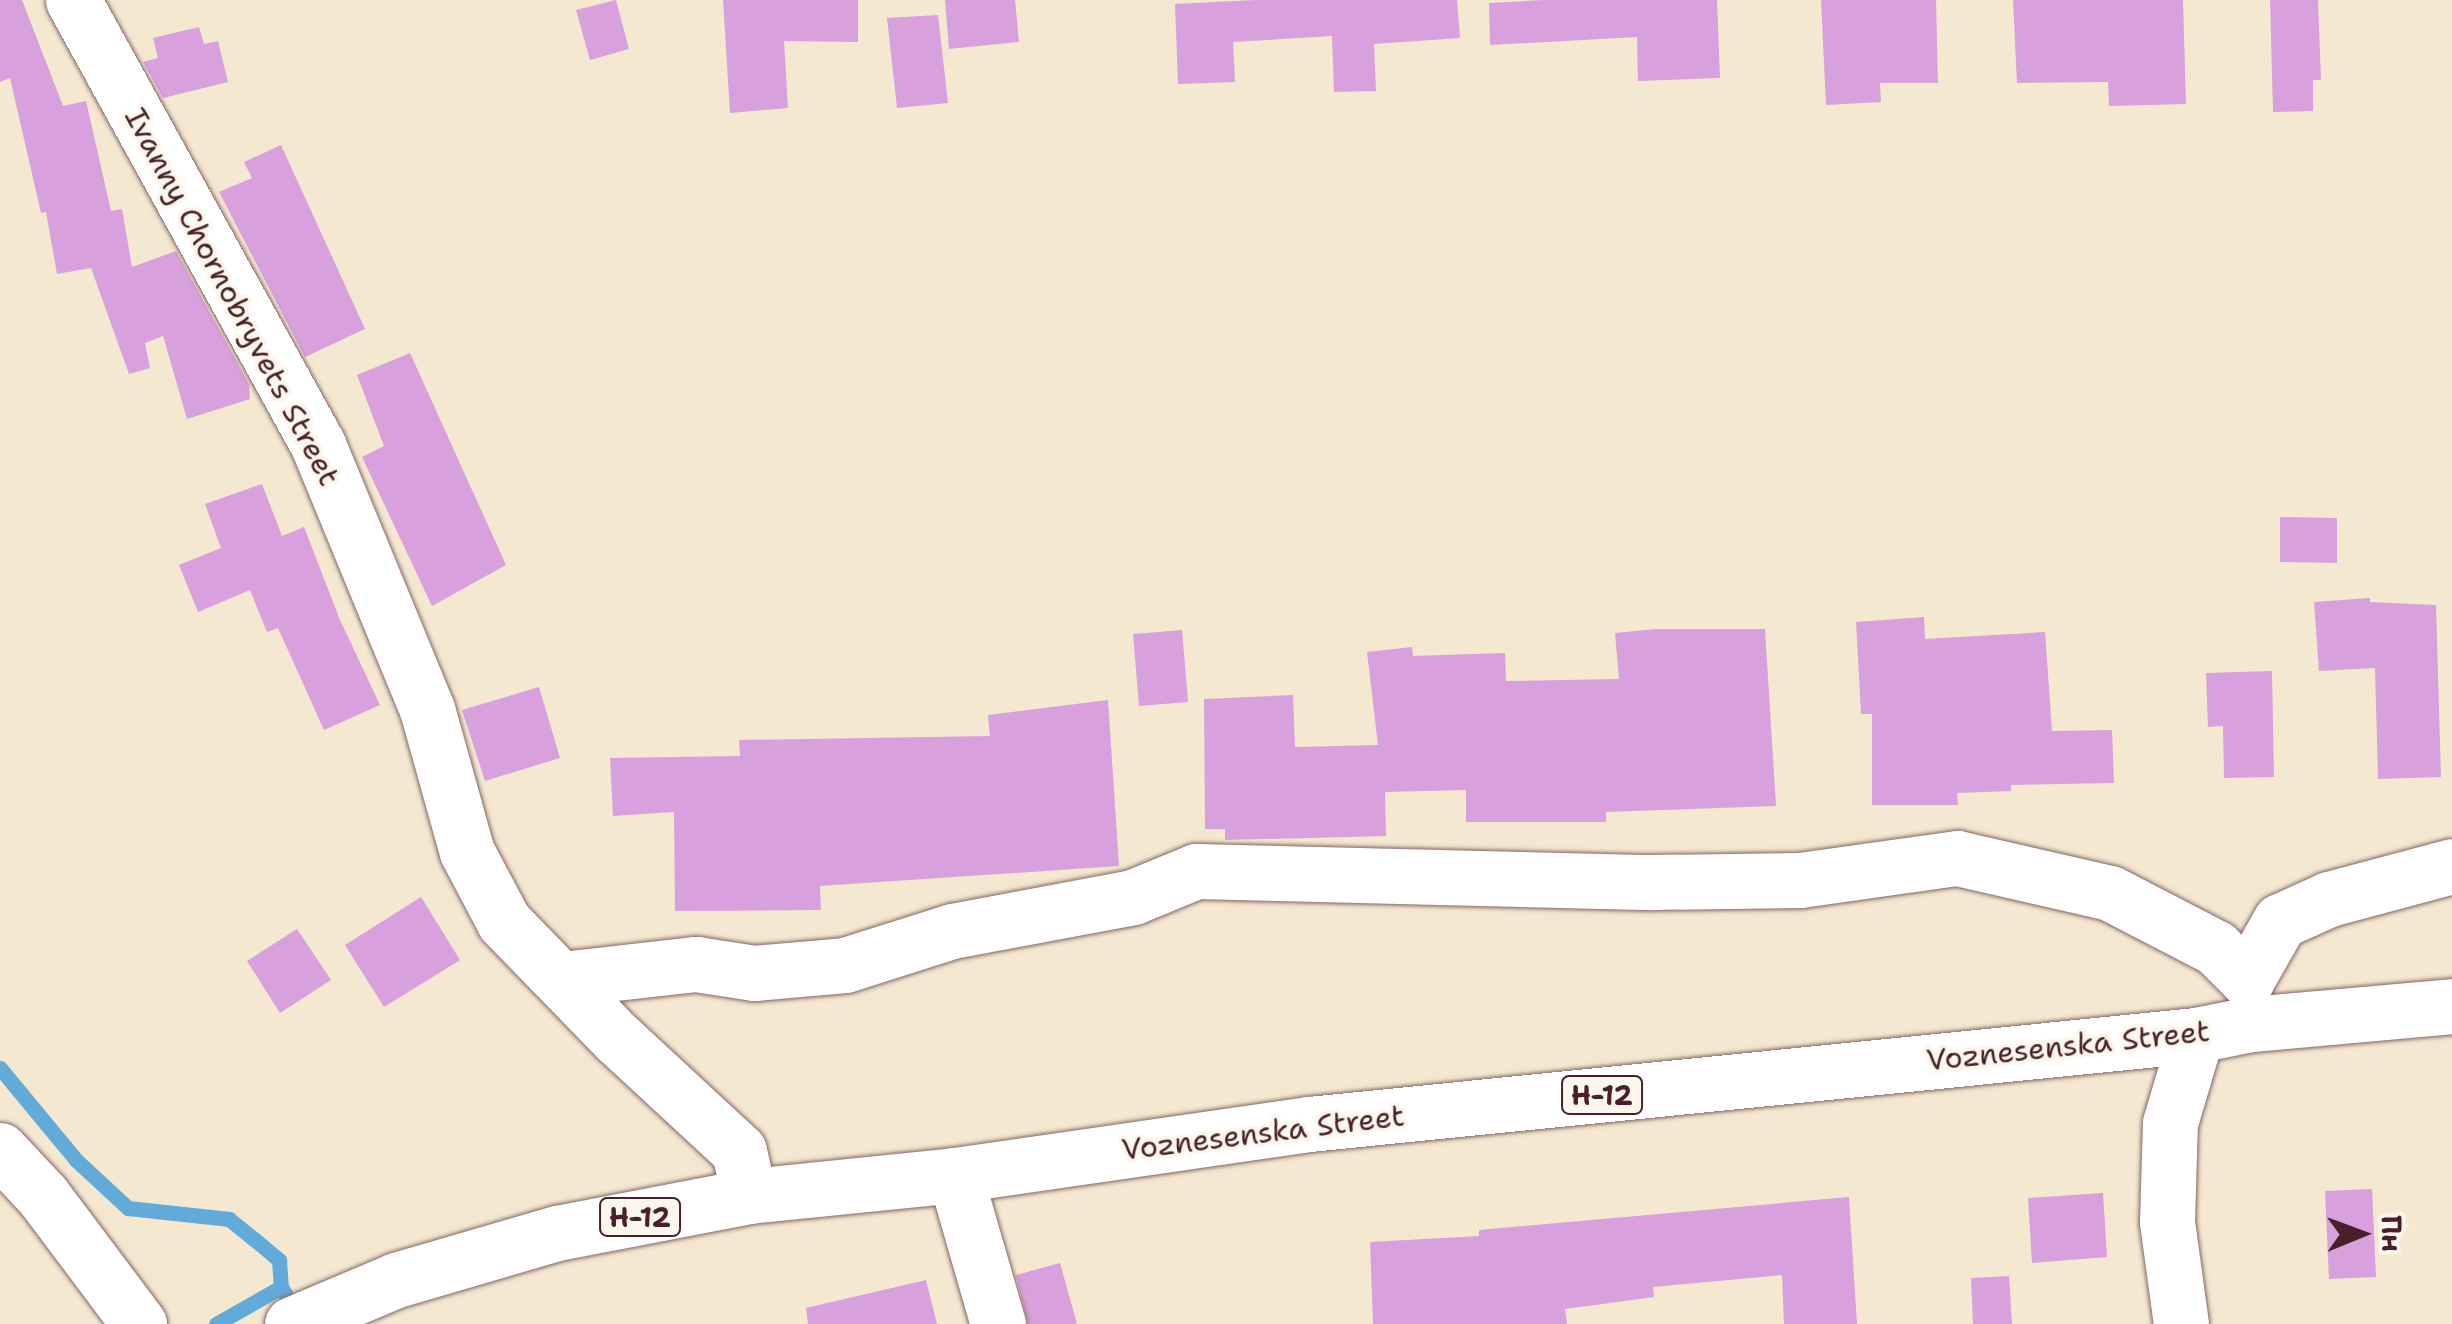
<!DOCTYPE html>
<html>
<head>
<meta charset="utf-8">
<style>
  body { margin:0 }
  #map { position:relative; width:2452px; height:1324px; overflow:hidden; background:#f4e8d0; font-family:"Shantell Sans",sans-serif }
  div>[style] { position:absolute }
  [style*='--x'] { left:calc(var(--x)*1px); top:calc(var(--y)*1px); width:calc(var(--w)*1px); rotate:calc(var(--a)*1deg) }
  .stream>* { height:15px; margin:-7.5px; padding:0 7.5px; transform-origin:7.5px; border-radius:7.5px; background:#62abd9 }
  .building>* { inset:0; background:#d8a0dc }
  .roads { filter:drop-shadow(0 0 2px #866565) drop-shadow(0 0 2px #866565) }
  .minor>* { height:55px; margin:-27.5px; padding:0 27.5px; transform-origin:27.5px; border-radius:27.5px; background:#fff }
  .primary>* { height:55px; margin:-27.5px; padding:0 27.5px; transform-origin:27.5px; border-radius:27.5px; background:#fff }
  span { translate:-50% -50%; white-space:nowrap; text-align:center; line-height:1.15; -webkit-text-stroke:8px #fbf7ec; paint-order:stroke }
  .shield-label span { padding:2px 8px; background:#fbf7ec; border:2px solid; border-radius:8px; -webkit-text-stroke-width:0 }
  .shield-label { font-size:28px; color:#4a1f2b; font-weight:700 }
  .street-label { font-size:30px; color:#4a1f2b }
  .north { position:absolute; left:2312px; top:1184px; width:100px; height:100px; -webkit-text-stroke:8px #fbf7ec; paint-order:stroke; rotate:89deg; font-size:28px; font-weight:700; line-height:40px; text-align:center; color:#4a1f2b }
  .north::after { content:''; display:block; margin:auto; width:35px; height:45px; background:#4a1f2b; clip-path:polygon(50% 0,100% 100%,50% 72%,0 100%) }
</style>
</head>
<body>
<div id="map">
  <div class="stream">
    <i style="--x:0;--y:1068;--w:119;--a:50.4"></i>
    <i style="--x:76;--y:1160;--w:71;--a:42.7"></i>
    <i style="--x:128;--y:1208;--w:102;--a:6.2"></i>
    <i style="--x:229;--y:1219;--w:32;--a:39"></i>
    <i style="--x:254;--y:1239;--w:33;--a:40"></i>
    <i style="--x:279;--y:1260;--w:27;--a:86"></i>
    <i style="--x:281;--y:1287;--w:32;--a:58"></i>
    <i style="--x:216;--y:1324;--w:75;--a:-29.6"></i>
  </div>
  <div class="building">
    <i style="clip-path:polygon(0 0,22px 0,63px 106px,86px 101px,111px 211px,122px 209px,132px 267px,176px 251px,249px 384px,250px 399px,187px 419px,163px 336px,145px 343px,150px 368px,129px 374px,91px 268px,57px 274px,46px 212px,41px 213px,10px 78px,0 82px)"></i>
    <i style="clip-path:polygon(616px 0,629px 49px,590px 60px,576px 10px)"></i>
    <i style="clip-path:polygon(723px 0,858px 0,858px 42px,784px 41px,788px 108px,730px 113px)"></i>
    <i style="clip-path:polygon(945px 0,1015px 0,1019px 42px,949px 49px)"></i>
    <i style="clip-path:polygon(1255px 0,1457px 0,1460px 38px,1374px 44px,1376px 91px,1334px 92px,1332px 36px,1233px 42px,1235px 82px,1178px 84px,1175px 4px)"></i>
    <i style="clip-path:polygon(1544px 0,1717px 0,1720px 78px,1638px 81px,1637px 37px,1490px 45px,1489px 3px)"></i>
    <i style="clip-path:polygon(1821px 0,1936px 0,1938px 83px,1880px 83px,1881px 102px,1826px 105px)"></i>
    <i style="clip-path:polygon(2013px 0,2183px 0,2186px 104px,2109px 106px,2108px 82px,2017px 83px)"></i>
    <i style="clip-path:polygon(2270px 0,2318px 0,2321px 80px,2313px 80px,2313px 111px,2273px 112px)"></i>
    <i style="clip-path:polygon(938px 15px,948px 103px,897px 108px,887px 18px)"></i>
    <i style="clip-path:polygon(199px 27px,204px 44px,218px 41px,228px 82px,163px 98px,143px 62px,158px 58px,153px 38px)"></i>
    <i style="clip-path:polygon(281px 145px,365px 329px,305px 357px,219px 192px,252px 178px,244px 162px)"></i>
    <i style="clip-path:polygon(410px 353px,506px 565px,432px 606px,362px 457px,384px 446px,357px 375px)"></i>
    <i style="clip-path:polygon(262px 484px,282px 536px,304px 527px,340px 620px,380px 705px,324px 730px,278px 628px,267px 632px,250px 590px,198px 612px,179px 565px,221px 548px,205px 504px)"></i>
    <i style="clip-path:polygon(2280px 517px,2337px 518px,2337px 563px,2280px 562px)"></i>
    <i style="clip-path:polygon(2370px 598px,2370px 602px,2436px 605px,2441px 777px,2378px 779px,2375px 668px,2319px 671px,2314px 602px)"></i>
    <i style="clip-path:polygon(1924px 617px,1925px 639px,2045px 632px,2052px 731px,2112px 730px,2114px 783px,2011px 785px,2011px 791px,1957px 793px,1958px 805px,1872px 805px,1872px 714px,1861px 714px,1856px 622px)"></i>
    <i style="clip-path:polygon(1656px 629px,1765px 629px,1776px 806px,1606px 812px,1606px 822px,1466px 822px,1466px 790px,1385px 792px,1386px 836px,1225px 840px,1225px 829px,1205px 829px,1204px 699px,1293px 695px,1295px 747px,1378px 745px,1367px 652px,1412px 647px,1413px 656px,1505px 653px,1506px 681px,1619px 679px,1615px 633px)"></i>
    <i style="clip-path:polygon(1182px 630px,1188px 702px,1139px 706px,1133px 634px)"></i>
    <i style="clip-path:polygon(2272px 671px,2274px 777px,2224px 778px,2223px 726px,2208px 727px,2206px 673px)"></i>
    <i style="clip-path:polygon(539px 687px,560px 758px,485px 781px,462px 710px)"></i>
    <i style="clip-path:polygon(1108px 700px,1119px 866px,820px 886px,821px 910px,675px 911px,674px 812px,613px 816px,610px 758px,740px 756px,739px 740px,990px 736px,988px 715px)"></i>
    <i style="clip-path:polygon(421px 897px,460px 960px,384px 1007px,345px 945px)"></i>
    <i style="clip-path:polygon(297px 929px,331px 980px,280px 1013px,247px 961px)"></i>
    <i style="clip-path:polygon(2372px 1189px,2376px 1277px,2329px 1279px,2325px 1191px)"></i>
    <i style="clip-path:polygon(2103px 1193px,2107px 1257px,2032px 1263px,2028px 1198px)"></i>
    <i style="clip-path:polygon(1849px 1197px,1857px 1324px,1784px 1324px,1782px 1275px,1653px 1287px,1654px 1297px,1565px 1309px,1567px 1324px,1373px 1324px,1370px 1242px,1479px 1236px,1479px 1230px)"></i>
    <i style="clip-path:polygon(1060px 1263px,1077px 1324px,1028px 1324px,1016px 1275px)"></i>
    <i style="clip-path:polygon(2009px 1276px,2012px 1324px,1973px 1324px,1971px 1278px)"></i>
    <i style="clip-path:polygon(926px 1280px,937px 1324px,808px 1324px,806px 1308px)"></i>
  </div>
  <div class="roads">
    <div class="minor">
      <i style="--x:73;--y:0;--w:508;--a:61.16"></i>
      <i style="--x:318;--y:445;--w:286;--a:67.6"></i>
      <i style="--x:427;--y:709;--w:148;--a:74.4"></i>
      <i style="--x:467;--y:852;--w:79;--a:62.1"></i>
      <i style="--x:504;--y:922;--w:162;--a:45.8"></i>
      <i style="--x:617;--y:1038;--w:166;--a:42.8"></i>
      <i style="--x:739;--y:1151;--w:46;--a:77.5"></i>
      <i style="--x:562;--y:979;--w:135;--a:-6.4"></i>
      <i style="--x:696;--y:964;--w:59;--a:8.8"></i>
      <i style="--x:754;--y:973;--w:91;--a:-5"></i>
      <i style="--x:845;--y:965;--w:112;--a:-17.6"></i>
      <i style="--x:952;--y:931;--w:184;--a:-10.6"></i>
      <i style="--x:1133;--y:897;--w:68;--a:-22.4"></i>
      <i style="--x:1196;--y:871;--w:456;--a:1.4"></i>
      <i style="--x:1652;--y:882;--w:148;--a:-0.8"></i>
      <i style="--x:1800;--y:880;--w:159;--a:-8"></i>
      <i style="--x:1957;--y:858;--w:157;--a:12.9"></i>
      <i style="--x:2110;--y:893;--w:119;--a:27.4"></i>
      <i style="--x:2216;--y:948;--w:44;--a:45"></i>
      <i style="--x:2247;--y:979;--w:67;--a:-60.4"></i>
      <i style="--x:2280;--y:921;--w:54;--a:-24.2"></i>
      <i style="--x:2329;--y:899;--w:127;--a:-15"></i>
      <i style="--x:0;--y:1150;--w:63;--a:46.9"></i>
      <i style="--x:43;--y:1196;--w:160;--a:53.1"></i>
      <i style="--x:955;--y:1175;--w:155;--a:73.9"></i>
      <i style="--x:2181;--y:1324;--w:103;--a:-97.8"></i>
      <i style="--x:2167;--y:1222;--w:99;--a:-88.3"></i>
      <i style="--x:2170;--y:1123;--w:92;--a:-73.5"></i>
    </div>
    <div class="primary">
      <i style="--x:292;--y:1324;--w:113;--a:-22.9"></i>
      <i style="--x:396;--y:1280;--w:168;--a:-16.3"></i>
      <i style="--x:557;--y:1233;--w:196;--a:-10.9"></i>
      <i style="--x:749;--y:1196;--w:207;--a:-5.8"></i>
      <i style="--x:955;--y:1175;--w:358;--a:-8.2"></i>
      <i style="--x:1309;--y:1124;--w:891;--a:-5.73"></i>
      <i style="--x:2196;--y:1035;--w:56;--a:-11.3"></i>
      <i style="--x:2251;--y:1024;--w:202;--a:-5.1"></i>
    </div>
  </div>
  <div class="shield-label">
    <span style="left:1602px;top:1095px">Н-12</span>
    <span style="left:640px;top:1217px">Н-12</span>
  </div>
  <div class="street-label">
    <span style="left:232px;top:297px;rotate:62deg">Ivanny Chornobryvets Street</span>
    <span style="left:2068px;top:1046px;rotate:-6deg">Voznesenska Street</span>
    <span style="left:1263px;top:1133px;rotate:-7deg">Voznesenska Street</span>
  </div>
  <div class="north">Пн</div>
</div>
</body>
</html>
